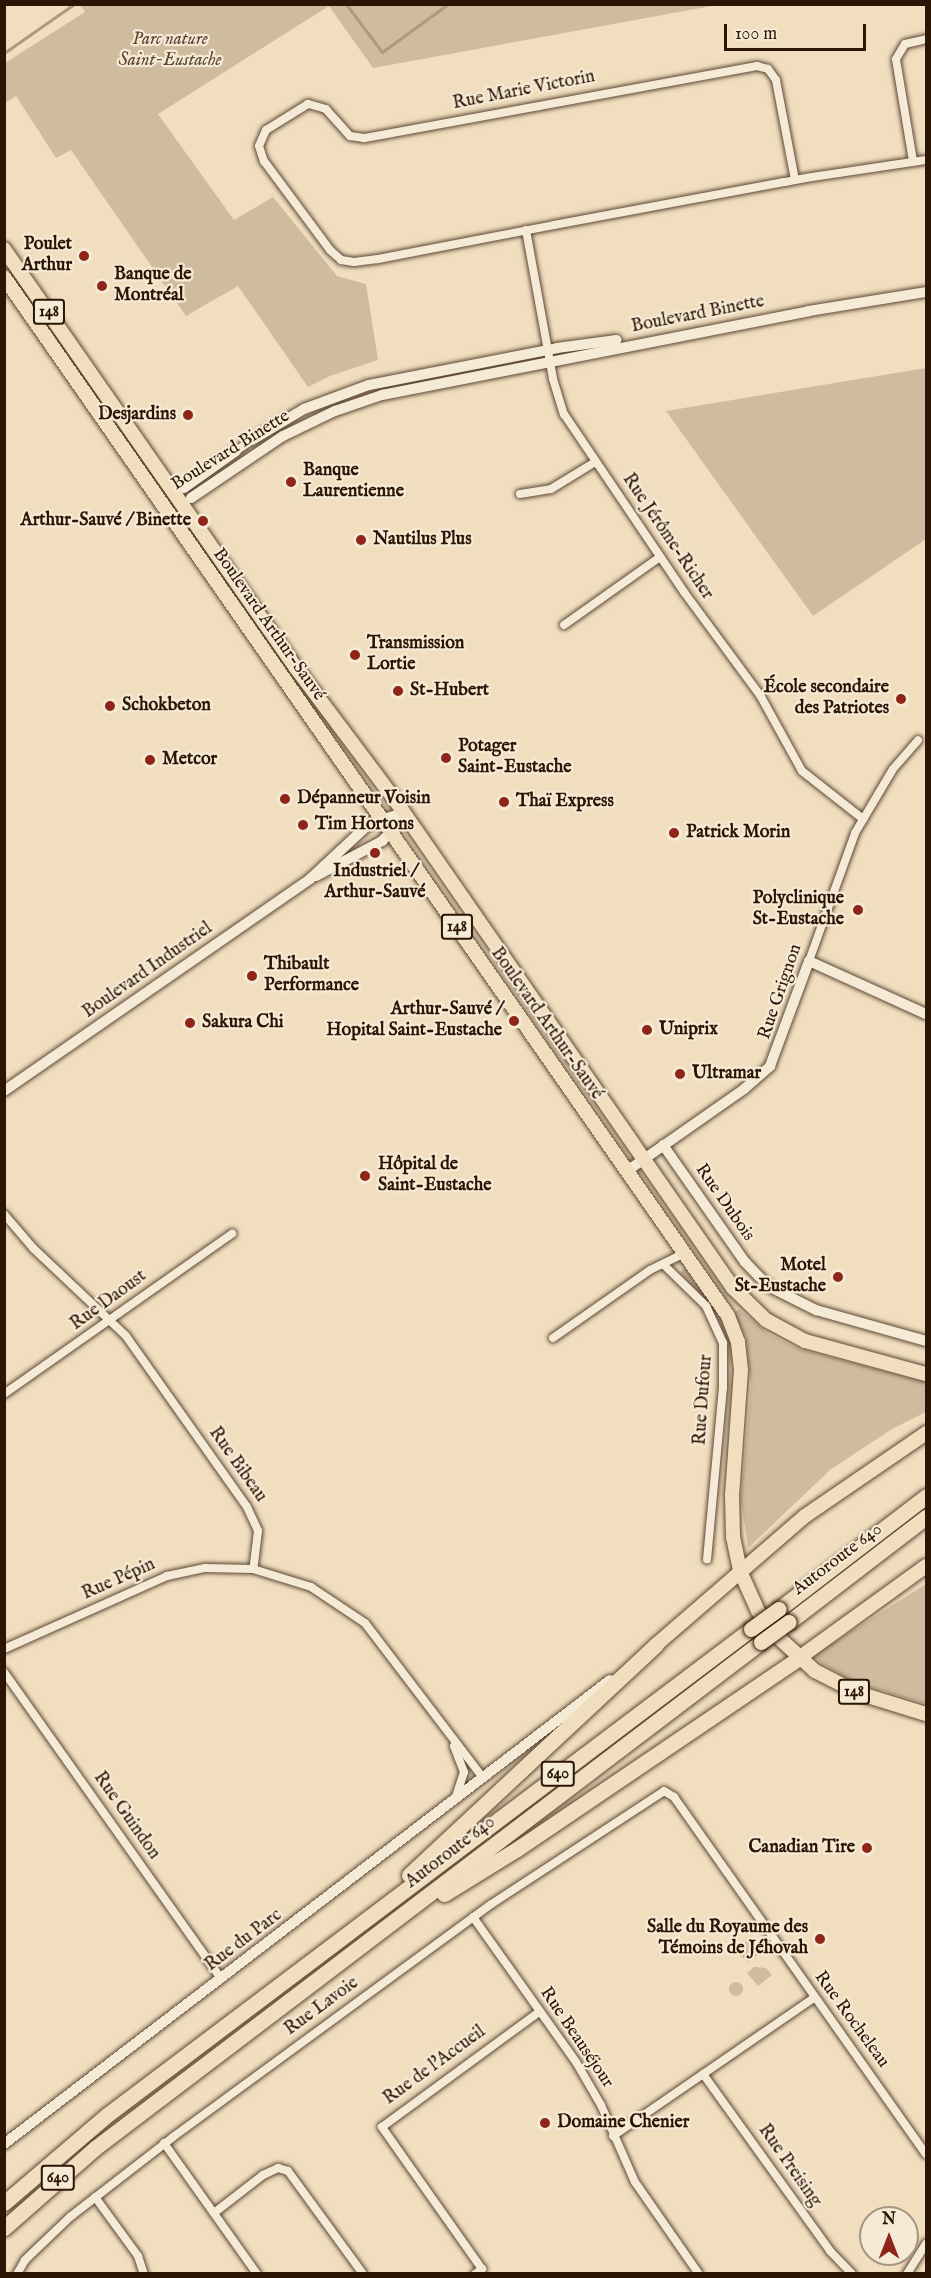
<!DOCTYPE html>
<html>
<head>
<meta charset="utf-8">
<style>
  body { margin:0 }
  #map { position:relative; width:931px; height:2278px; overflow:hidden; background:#f0debf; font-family:"IM FELL English",serif }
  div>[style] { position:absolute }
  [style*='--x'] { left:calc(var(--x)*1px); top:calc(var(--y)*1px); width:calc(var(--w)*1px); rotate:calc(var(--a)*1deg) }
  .green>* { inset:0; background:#cfbc9f }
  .round { border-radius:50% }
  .stream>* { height:3px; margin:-1.5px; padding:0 1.5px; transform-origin:1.5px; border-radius:1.5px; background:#ad9a80 }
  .roads { filter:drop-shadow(0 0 2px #5d4734) drop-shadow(0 0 2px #5d4734) }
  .minor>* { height:8px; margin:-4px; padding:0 4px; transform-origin:4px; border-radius:4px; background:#f5ead5 }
  .tertiary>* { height:10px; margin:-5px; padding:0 5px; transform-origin:5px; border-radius:5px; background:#f5ead5 }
  .primary>* { height:14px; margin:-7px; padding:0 7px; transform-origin:7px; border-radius:7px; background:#f0debf }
  .motorway>* { height:15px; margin:-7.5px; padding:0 7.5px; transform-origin:7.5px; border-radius:7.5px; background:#f0debf }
  .bridges { filter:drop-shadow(0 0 2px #2c1505) drop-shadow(0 0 2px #2c1505) }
  .motorway-bridge>* { height:15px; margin:-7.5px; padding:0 7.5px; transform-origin:7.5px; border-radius:7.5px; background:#f0debf }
  .dots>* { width:16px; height:16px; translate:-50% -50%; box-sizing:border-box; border:3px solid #f5ead5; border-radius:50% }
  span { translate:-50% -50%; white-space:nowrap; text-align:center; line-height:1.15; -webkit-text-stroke:4.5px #f5ead5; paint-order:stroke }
  .shield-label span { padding:2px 4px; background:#f5ead5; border:2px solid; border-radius:4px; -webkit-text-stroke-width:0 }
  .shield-label { font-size:16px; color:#2c1505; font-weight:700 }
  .park-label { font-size:18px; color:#5d4733; font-style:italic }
  .street-label { font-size:18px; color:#2c1505 }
  .poi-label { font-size:18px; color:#2c1505; font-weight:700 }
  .right { translate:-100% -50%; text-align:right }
  .left { translate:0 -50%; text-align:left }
  .frame { position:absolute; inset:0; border:6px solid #2c1505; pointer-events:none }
  .north { position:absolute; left:859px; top:2206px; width:60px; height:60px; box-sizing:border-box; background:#f5ead5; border:2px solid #a59582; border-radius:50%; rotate:0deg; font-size:16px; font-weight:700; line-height:24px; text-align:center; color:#2c1505 }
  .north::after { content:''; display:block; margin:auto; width:21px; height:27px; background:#8f2418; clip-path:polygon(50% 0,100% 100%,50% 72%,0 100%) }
  .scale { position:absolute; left:724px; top:24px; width:142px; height:27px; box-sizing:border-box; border:3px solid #2c1505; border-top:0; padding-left:8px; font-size:18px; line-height:21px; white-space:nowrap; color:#2c1505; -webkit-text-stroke:4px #f5ead5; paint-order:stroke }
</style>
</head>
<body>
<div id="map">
  <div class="green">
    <i style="clip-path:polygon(80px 5px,717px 5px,373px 68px,329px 6px,158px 114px,234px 220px,273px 197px,337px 276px,366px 284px,378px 360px,330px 376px,308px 387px,238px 286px,186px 316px,71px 150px,56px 158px,16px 96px,5px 103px,5px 63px,85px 12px)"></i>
    <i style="clip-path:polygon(926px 368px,926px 539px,813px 616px,666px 411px)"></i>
    <i style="clip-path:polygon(684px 1267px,692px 1278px,710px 1303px,680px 1274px)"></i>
    <i style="clip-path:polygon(739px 1309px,769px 1334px,799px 1349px,926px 1382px,926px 1412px,892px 1429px,830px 1470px,748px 1548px,741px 1499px,751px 1385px,746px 1337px,734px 1313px)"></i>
    <i style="clip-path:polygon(926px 1584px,926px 1704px,854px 1682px,822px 1664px,814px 1655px)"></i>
    <i style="clip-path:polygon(749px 1939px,760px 1953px,749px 1962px,733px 1951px)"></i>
    <i style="clip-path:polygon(754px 1967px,766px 1968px,772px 1975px,758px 1986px,747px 1973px)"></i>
    <i class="round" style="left:729px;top:1982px;width:14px;height:14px"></i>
  </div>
  <div class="stream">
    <i style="--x:346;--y:4;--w:60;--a:53.1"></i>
    <i style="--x:382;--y:52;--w:82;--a:-36"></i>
    <i style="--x:4;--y:53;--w:85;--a:-35"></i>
  </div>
  <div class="roads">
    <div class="minor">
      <i style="--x:913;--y:161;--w:103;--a:-99.5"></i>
      <i style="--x:896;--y:59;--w:17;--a:-59"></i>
      <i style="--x:905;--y:44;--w:22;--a:-13"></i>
      <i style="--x:795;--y:180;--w:102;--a:-100.8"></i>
      <i style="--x:776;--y:80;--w:14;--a:-126"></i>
      <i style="--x:768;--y:69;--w:11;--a:-165"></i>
      <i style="--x:757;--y:66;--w:400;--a:169.6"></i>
      <i style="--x:364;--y:138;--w:14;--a:-172"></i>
      <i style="--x:350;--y:136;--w:36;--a:-132"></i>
      <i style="--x:326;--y:109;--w:19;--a:-164"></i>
      <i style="--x:308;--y:104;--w:49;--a:148.2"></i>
      <i style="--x:266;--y:130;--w:17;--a:114"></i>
      <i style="--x:259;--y:146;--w:16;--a:72"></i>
      <i style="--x:264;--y:161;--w:111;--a:53.4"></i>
      <i style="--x:330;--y:250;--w:15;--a:42"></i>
      <i style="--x:341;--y:260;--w:13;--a:9"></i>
      <i style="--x:354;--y:262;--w:24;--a:-7"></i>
      <i style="--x:378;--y:259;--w:179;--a:-10.9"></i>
      <i style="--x:554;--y:225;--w:234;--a:-10.6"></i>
      <i style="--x:784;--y:182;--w:1;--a:0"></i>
      <i style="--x:785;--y:182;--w:10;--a:-11"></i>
      <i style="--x:795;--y:180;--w:17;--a:-10"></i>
      <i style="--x:812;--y:177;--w:115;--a:-8.5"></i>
      <i style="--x:526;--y:230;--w:151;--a:79.7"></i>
      <i style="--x:553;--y:379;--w:37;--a:73"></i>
      <i style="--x:564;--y:414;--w:215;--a:56"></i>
      <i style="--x:684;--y:592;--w:128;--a:53.6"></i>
      <i style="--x:760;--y:695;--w:87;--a:61.1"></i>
      <i style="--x:802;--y:771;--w:78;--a:38.2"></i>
      <i style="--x:236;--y:451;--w:19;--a:-35"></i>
      <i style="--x:520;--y:494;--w:31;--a:-9"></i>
      <i style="--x:551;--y:489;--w:52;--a:-31.5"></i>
      <i style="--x:564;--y:625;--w:118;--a:-35.3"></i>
      <i style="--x:809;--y:961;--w:136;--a:-70.2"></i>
      <i style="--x:855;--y:833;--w:74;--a:-59.3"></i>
      <i style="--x:893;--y:769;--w:38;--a:-49"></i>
      <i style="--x:4;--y:1214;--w:45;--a:49.5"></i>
      <i style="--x:33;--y:1248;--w:128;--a:43.4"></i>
      <i style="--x:126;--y:1336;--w:209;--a:54.7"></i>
      <i style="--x:247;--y:1507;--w:26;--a:65"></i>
      <i style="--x:258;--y:1531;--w:38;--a:97"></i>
      <i style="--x:253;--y:1569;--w:61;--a:17.2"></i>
      <i style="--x:311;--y:1587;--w:65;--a:33.7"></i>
      <i style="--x:365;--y:1623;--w:191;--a:52.7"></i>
      <i style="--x:664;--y:1265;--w:59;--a:44.3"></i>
      <i style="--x:706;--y:1306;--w:41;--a:65.3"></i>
      <i style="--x:723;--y:1343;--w:44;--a:90"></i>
      <i style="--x:723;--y:1387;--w:173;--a:95.3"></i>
      <i style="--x:553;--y:1338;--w:118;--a:-35"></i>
      <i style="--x:650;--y:1270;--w:39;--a:-26"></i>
      <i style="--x:4;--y:1394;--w:279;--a:-35.1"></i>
      <i style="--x:4;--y:1649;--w:179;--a:-24.1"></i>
      <i style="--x:167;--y:1576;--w:39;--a:-12"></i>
      <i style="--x:205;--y:1568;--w:48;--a:1.2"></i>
      <i style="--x:4;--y:1672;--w:376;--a:54.7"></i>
      <i style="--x:454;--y:1746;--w:28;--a:69"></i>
      <i style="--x:464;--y:1772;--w:25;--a:108"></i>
      <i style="--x:473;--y:1917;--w:178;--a:54.6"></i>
      <i style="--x:576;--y:2062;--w:50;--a:59.8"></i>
      <i style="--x:601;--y:2105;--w:84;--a:66.2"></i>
      <i style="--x:635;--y:2182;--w:112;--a:55.2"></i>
      <i style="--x:703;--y:2074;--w:218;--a:54.3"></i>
      <i style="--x:830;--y:2251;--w:32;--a:46"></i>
      <i style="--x:613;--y:2136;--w:244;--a:-34.5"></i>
      <i style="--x:164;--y:2143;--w:161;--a:54.6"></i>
      <i style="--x:95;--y:2197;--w:73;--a:53.9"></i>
      <i style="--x:138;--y:2256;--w:19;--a:72"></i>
      <i style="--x:214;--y:2213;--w:62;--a:-37.8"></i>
      <i style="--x:263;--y:2175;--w:17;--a:-25"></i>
      <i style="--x:278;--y:2168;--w:10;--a:17"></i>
      <i style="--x:288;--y:2171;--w:127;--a:53.9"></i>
      <i style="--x:17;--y:2274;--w:16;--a:-60"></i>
      <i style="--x:25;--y:2260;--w:62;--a:-43.7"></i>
      <i style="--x:70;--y:2217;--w:130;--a:-37.8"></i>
      <i style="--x:173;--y:2137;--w:393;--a:-36.2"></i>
      <i style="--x:490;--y:1905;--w:208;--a:-33.2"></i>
      <i style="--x:664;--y:1791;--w:12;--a:31"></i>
      <i style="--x:674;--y:1797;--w:437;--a:54.8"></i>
      <i style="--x:475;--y:2274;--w:9;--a:-36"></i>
      <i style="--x:482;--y:2269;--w:174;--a:-125.2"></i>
      <i style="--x:382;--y:2127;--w:195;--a:-36.2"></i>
      <i style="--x:907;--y:2274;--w:36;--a:-58"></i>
    </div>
    <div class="tertiary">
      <i style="--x:252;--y:440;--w:61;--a:-30.8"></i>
      <i style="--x:304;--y:409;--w:69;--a:-20.3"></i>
      <i style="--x:369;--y:385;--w:192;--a:-11.1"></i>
      <i style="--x:557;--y:348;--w:60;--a:-7.7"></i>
      <i style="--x:184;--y:488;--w:64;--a:-35.4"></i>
      <i style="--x:191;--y:498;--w:111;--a:-34"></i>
      <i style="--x:283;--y:436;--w:58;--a:-25.7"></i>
      <i style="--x:335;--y:411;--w:50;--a:-18.8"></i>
      <i style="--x:382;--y:395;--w:435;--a:-11.1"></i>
      <i style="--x:809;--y:311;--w:119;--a:-9.2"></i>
      <i style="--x:316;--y:876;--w:75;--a:-27.9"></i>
      <i style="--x:382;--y:841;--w:33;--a:-46"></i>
      <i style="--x:4;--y:1091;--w:372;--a:-34.7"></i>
      <i style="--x:310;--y:879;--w:81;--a:-43"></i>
      <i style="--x:369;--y:824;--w:36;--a:-18"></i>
      <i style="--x:663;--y:1145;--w:143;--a:55"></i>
      <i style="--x:745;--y:1262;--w:33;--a:46"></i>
      <i style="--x:768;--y:1286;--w:54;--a:26.6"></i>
      <i style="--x:816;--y:1310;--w:114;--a:15.7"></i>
      <i style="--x:627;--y:1171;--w:143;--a:-35"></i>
      <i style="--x:744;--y:1089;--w:35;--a:-41"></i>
      <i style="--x:770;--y:1066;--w:112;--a:-69.6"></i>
      <i style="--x:809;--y:961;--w:128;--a:24.4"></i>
      <i style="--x:4;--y:2144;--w:763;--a:-37.44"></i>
    </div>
    <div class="primary">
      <i style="--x:4;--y:249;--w:511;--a:55.13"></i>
      <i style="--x:296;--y:668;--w:165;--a:53.1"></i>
      <i style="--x:395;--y:800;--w:594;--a:55.29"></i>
      <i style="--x:733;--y:1288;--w:46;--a:44.1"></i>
      <i style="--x:766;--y:1320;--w:44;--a:28.3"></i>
      <i style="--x:805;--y:1341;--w:125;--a:15.3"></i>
      <i style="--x:4;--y:277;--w:1266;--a:55.13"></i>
      <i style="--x:728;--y:1316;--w:28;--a:69"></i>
      <i style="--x:738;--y:1342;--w:28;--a:84"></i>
      <i style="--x:741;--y:1370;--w:125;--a:94.1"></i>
      <i style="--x:732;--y:1495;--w:42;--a:88.6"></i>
      <i style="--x:733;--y:1537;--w:35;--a:78"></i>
      <i style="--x:740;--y:1571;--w:44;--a:65.8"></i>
      <i style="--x:758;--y:1611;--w:33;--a:52"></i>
      <i style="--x:778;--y:1637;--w:50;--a:42.6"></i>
      <i style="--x:815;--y:1671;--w:48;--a:27.1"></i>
      <i style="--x:858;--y:1693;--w:71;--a:17.2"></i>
      <i style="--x:656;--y:1645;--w:197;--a:-40.9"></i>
      <i style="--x:805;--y:1516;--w:147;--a:-34.4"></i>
      <i style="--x:799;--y:1658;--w:157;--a:-35.9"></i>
    </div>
    <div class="motorway">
      <i style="--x:779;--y:1609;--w:185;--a:-37.5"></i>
      <i style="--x:789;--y:1622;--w:173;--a:-37.5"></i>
      <i style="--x:409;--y:1875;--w:338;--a:-43"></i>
      <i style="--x:444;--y:1894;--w:86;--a:-31.7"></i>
      <i style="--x:517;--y:1849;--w:341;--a:-34.1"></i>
      <i style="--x:4;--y:2203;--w:135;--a:-40.5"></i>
      <i style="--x:107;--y:2115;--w:807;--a:-37.04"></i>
      <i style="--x:4;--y:2228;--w:121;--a:-41.3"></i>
      <i style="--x:95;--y:2148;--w:836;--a:-37.23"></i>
    </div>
  </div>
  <div class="bridges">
    <div class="motorway-bridge">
      <i style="--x:751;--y:1629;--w:34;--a:-36"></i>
      <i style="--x:761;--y:1642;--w:34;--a:-36"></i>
    </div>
  </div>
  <div class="dots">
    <i style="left:84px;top:256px;background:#8f2418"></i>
    <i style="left:102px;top:286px;background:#8f2418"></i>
    <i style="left:188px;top:415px;background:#8f2418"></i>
    <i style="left:291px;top:482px;background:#8f2418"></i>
    <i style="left:203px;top:521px;background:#8f2418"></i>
    <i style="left:361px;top:540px;background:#8f2418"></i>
    <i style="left:355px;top:655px;background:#8f2418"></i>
    <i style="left:398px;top:691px;background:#8f2418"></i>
    <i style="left:901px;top:699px;background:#8f2418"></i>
    <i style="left:110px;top:706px;background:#8f2418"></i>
    <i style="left:446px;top:758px;background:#8f2418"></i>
    <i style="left:150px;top:760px;background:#8f2418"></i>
    <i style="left:285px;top:799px;background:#8f2418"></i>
    <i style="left:504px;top:802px;background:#8f2418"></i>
    <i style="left:303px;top:825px;background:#8f2418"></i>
    <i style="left:674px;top:833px;background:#8f2418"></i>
    <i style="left:375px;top:853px;background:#8f2418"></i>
    <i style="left:858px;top:910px;background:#8f2418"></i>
    <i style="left:252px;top:976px;background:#8f2418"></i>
    <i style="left:514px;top:1021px;background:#8f2418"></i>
    <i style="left:190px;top:1023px;background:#8f2418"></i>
    <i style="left:647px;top:1030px;background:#8f2418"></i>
    <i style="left:680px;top:1074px;background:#8f2418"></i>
    <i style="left:365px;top:1176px;background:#8f2418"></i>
    <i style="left:838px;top:1277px;background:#8f2418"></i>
    <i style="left:867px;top:1848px;background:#8f2418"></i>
    <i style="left:820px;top:1939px;background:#8f2418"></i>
    <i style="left:545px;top:2123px;background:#8f2418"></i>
  </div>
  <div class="shield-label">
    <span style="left:49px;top:312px">148</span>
    <span style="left:457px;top:927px">148</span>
    <span style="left:854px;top:1692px">148</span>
    <span style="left:558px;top:1774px">640</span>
    <span style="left:58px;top:2178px">640</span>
  </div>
  <div class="park-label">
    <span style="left:170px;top:51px">Parc nature<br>Saint-Eustache</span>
  </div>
  <div class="street-label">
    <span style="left:524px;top:91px;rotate:-11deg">Rue Marie Victorin</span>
    <span style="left:698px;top:315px;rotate:-11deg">Boulevard Binette</span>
    <span style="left:231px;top:451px;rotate:-32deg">Boulevard Binette</span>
    <span style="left:667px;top:537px;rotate:56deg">Rue Jérôme-Richer</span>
    <span style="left:268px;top:625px;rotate:55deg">Boulevard Arthur-Sauvé</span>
    <span style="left:148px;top:971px;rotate:-35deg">Boulevard Industriel</span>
    <span style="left:781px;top:992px;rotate:-71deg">Rue Grignon</span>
    <span style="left:546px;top:1024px;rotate:55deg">Boulevard Arthur-Sauvé</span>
    <span style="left:724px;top:1203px;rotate:55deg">Rue Dubois</span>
    <span style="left:109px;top:1301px;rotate:-36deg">Rue Daoust</span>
    <span style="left:704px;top:1400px;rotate:-86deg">Rue Dufour</span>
    <span style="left:237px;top:1465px;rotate:55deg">Rue Bibeau</span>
    <span style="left:838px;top:1560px;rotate:-37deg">Autoroute 640</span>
    <span style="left:119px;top:1580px;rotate:-24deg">Rue Pépin</span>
    <span style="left:126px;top:1816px;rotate:55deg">Rue Guindon</span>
    <span style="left:451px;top:1853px;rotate:-37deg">Autoroute 640</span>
    <span style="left:244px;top:1941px;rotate:-37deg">Rue du Parc</span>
    <span style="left:322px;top:2007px;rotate:-36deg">Rue Lavoie</span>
    <span style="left:851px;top:2020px;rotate:54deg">Rue Rocheleau</span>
    <span style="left:576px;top:2038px;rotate:56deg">Rue Beauséjour</span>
    <span style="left:435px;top:2066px;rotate:-36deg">Rue de l'Accueil</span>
    <span style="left:789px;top:2166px;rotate:55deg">Rue Preising</span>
  </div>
  <div class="poi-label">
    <span class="right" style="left:72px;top:256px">Poulet<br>Arthur</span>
    <span class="left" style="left:114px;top:286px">Banque de<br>Montréal</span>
    <span class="right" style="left:176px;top:415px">Desjardins</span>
    <span class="left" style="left:303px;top:482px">Banque<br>Laurentienne</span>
    <span class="right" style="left:191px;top:521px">Arthur-Sauvé / Binette</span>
    <span class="left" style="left:373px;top:540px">Nautilus Plus</span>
    <span class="left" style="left:367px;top:655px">Transmission<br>Lortie</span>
    <span class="right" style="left:889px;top:699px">École secondaire<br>des Patriotes</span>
    <span class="left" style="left:410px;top:691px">St-Hubert</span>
    <span class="left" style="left:122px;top:706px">Schokbeton</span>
    <span class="left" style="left:458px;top:758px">Potager<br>Saint-Eustache</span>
    <span class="left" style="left:162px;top:760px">Metcor</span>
    <span class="left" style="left:297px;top:799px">Dépanneur Voisin</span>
    <span class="left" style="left:516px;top:802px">Thaï Express</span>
    <span class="left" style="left:315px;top:825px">Tim Hortons</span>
    <span class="left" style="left:686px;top:833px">Patrick Morin</span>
    <span style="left:375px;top:883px">Industriel /<br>Arthur-Sauvé</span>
    <span class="right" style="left:844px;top:910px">Polyclinique<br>St-Eustache</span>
    <span class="left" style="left:264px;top:976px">Thibault<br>Performance</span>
    <span class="right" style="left:502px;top:1021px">Arthur-Sauvé /<br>Hopital Saint-Eustache</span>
    <span class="left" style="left:202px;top:1023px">Sakura Chi</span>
    <span class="left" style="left:659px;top:1030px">Uniprix</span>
    <span class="left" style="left:692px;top:1074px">Ultramar</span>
    <span class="left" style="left:378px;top:1176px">Hôpital de<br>Saint-Eustache</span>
    <span class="right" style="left:826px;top:1277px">Motel<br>St-Eustache</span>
    <span class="right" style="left:855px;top:1848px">Canadian Tire</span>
    <span class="right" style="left:808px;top:1939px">Salle du Royaume des<br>Témoins de Jéhovah</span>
    <span class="left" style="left:557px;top:2123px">Domaine Chenier</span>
  </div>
  <div class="frame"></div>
  <div class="north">N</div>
  <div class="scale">100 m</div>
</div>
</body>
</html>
